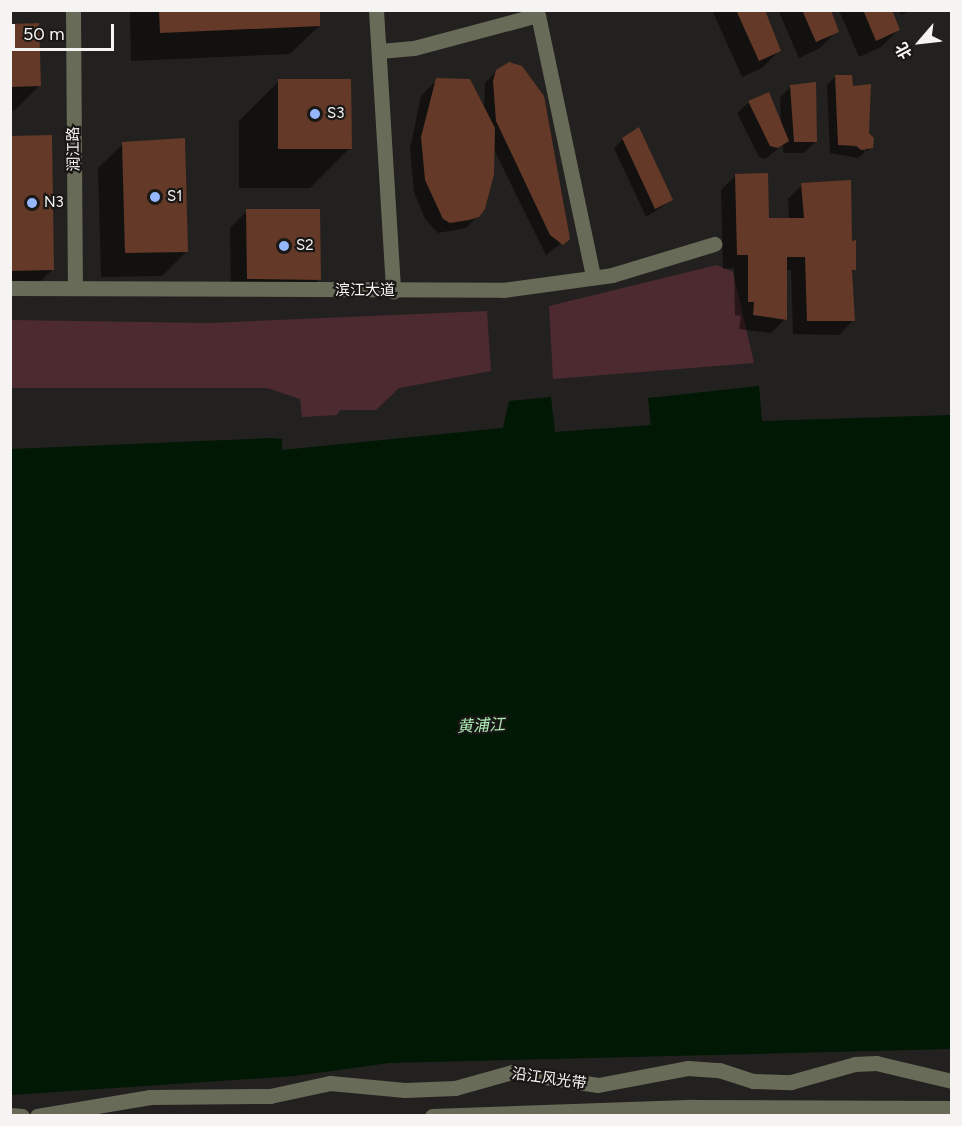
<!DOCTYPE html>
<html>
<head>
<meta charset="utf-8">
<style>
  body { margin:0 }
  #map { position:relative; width:962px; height:1126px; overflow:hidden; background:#23211f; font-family:Figtree,"Noto Sans SC",sans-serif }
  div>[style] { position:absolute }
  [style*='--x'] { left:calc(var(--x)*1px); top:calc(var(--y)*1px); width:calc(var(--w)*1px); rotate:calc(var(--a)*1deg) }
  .green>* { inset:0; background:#4d2a30 }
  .water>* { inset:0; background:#001804 }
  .shadow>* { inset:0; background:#0007 }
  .building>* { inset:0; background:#643927 }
  .minor>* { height:15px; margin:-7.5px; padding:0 7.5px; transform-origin:7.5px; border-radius:7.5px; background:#686b57 }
  .dots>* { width:16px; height:16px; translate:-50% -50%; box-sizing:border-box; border:3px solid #1a1816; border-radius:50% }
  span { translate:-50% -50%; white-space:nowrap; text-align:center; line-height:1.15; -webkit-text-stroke:4.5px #1a1816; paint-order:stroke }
  .poi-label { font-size:15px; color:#f5f4f2 }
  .left { translate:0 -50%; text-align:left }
  .street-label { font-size:15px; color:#f5f4f2 }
  .water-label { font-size:16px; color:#afeeb7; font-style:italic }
  .frame { position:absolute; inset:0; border:12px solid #f5f4f2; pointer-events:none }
  .north { position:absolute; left:890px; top:12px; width:60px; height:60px; -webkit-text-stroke:4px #1a1816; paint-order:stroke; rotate:242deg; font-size:16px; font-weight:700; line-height:24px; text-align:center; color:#f5f4f2 }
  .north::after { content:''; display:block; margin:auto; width:21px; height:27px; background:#f5f4f2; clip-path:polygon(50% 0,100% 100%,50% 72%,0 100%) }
  .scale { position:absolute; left:12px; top:24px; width:102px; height:27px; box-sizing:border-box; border:3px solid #f5f4f2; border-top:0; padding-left:8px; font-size:18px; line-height:21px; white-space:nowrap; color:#f5f4f2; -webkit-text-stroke:4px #1a1816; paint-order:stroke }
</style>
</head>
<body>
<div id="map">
  <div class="green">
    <i style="clip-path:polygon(717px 265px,733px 272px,754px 363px,553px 379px,549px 306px)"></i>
    <i style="clip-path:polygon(487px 311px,491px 371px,399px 388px,376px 410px,340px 410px,337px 415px,302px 417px,300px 399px,267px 388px,11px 388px,11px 320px,209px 323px)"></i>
  </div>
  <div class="water">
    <i style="clip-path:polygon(759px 386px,762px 421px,951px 415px,951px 1049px,389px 1063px,295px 1076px,11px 1095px,11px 449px,271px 438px,282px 439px,282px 450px,503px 428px,509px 401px,551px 397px,555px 432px,651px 425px,648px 398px)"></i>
  </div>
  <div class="shadow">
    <i style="clip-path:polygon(130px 10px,318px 10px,319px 26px,290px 54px,131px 61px)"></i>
    <i style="clip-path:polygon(712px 10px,763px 10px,779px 51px,762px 68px,742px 77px)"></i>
    <i style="clip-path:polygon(778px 10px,829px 10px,837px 31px,820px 48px,799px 58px)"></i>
    <i style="clip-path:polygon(839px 10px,890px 10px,898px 30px,881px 47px,859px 57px)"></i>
    <i style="clip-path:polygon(899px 10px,912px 10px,901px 15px)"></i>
    <i style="clip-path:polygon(10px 25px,40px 85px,15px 110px,10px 110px)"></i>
    <i style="clip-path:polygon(497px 71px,568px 238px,546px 255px,493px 148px,478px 216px,466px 228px,438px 233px,425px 219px,414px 192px,410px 149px,421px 96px,437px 80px,484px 110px,485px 83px)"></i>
    <i style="clip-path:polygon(evenodd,835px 77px,851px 87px,872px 147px,858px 158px,830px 153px,827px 85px,835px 77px,849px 144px,866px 148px,866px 152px,849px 144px)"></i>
    <i style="clip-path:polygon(279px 81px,350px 148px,310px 188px,239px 188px,239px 121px)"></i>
    <i style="clip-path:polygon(791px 86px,815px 142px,804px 153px,783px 153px,783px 145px,765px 159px,759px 157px,737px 113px,749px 102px,768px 94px,781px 125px,780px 98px)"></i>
    <i style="clip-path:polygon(10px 137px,52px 270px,28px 294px,10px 294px)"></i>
    <i style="clip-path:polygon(623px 139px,672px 200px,646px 217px,614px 148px)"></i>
    <i style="clip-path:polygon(123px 144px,186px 252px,162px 276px,101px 277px,98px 168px)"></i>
    <i style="clip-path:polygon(735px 176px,767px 219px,789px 219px,788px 199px,802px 185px,851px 243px,855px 269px,851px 273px,853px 321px,839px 335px,793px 334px,791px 270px,785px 270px,785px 319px,771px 333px,739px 329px,741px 316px,735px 315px,734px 268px,723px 269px,721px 190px)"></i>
    <i style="clip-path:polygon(247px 211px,319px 279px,302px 296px,231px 296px,230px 228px)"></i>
  </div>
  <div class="building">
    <i style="clip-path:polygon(159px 10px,320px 10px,320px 26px,160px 33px)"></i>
    <i style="clip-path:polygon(736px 10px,765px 10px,781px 51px,759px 61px)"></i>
    <i style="clip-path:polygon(802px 10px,831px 10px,839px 32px,816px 42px)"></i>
    <i style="clip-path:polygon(863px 10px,892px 10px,900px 30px,876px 41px)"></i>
    <i style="clip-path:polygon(39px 23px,41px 86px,10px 87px,10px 24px)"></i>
    <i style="clip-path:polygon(509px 62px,522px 66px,544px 96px,570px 239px,563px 245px,550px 235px,496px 121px,493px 81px,496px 70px)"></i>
    <i style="clip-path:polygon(835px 75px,852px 75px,853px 86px,871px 84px,869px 133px,874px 138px,873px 148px,861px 150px,857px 146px,838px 145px)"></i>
    <i style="clip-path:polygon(436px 78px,470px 79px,495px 128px,494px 174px,485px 209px,479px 217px,469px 220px,450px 223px,443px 219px,425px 180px,421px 137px)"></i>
    <i style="clip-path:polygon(278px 79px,351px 79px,352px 149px,278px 149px)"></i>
    <i style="clip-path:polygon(816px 82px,817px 142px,794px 142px,790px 85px)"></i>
    <i style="clip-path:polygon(769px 92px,789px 141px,778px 148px,770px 146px,748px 101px)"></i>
    <i style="clip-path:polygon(639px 127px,673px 200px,655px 209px,622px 138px)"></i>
    <i style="clip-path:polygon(52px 135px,54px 270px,10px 271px,10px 136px)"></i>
    <i style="clip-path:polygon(185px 138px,188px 252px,125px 253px,122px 142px)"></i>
    <i style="clip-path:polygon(768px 173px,769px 218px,804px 218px,801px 183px,851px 180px,852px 241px,856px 240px,856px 270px,852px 270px,855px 321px,807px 321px,805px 257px,787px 257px,787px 320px,753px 315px,754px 302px,748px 302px,748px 255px,737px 255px,735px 174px)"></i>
    <i style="clip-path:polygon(246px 209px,320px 209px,321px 280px,247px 279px)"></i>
  </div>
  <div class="minor">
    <i style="--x:73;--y:10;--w:278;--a:89.6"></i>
    <i style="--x:376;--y:10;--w:282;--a:86.5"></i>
    <i style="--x:379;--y:51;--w:35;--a:-5"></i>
    <i style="--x:414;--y:48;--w:128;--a:-14.9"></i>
    <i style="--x:538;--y:15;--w:268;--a:78.1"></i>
    <i style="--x:10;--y:288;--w:493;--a:0.2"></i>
    <i style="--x:503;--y:290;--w:110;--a:-7.8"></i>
    <i style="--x:612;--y:275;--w:107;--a:-16.9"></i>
    <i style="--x:10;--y:1115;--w:12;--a:5"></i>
    <i style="--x:37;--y:1116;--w:115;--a:-9.5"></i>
    <i style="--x:150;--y:1097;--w:120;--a:-0.5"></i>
    <i style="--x:270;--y:1096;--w:61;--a:-12.2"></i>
    <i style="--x:330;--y:1083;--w:75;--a:5.3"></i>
    <i style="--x:405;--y:1090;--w:50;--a:-2.3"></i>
    <i style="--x:455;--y:1088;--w:59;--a:-15.7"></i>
    <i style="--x:512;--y:1072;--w:87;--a:8.6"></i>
    <i style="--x:598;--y:1085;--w:92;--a:-10.7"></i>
    <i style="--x:688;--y:1068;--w:31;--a:4"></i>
    <i style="--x:719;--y:1070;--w:36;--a:18"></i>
    <i style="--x:753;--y:1081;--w:38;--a:2"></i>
    <i style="--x:791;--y:1082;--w:66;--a:-15.7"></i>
    <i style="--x:855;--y:1064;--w:21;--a:-3"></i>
    <i style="--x:876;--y:1063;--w:78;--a:13.3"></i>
    <i style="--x:432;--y:1116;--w:262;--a:-2"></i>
    <i style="--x:694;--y:1107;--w:258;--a:0.2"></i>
  </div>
  <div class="dots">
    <i style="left:315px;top:114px;background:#96b6fd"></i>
    <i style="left:155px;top:197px;background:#96b6fd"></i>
    <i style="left:32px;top:203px;background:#96b6fd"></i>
    <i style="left:284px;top:246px;background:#96b6fd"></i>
  </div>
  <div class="poi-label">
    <span class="left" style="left:327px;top:114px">S3</span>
    <span class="left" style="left:167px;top:197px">S1</span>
    <span class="left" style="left:44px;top:203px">N3</span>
    <span class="left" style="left:296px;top:246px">S2</span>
  </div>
  <div class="street-label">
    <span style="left:74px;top:149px;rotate:-91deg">润江路</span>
    <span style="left:365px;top:291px">滨江大道</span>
    <span style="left:549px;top:1079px;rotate:8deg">沿江风光带</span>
  </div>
  <div class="water-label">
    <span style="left:481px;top:726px;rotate:-3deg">黄浦江</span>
  </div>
  <div class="frame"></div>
  <div class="north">北</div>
  <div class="scale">50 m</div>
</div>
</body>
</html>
